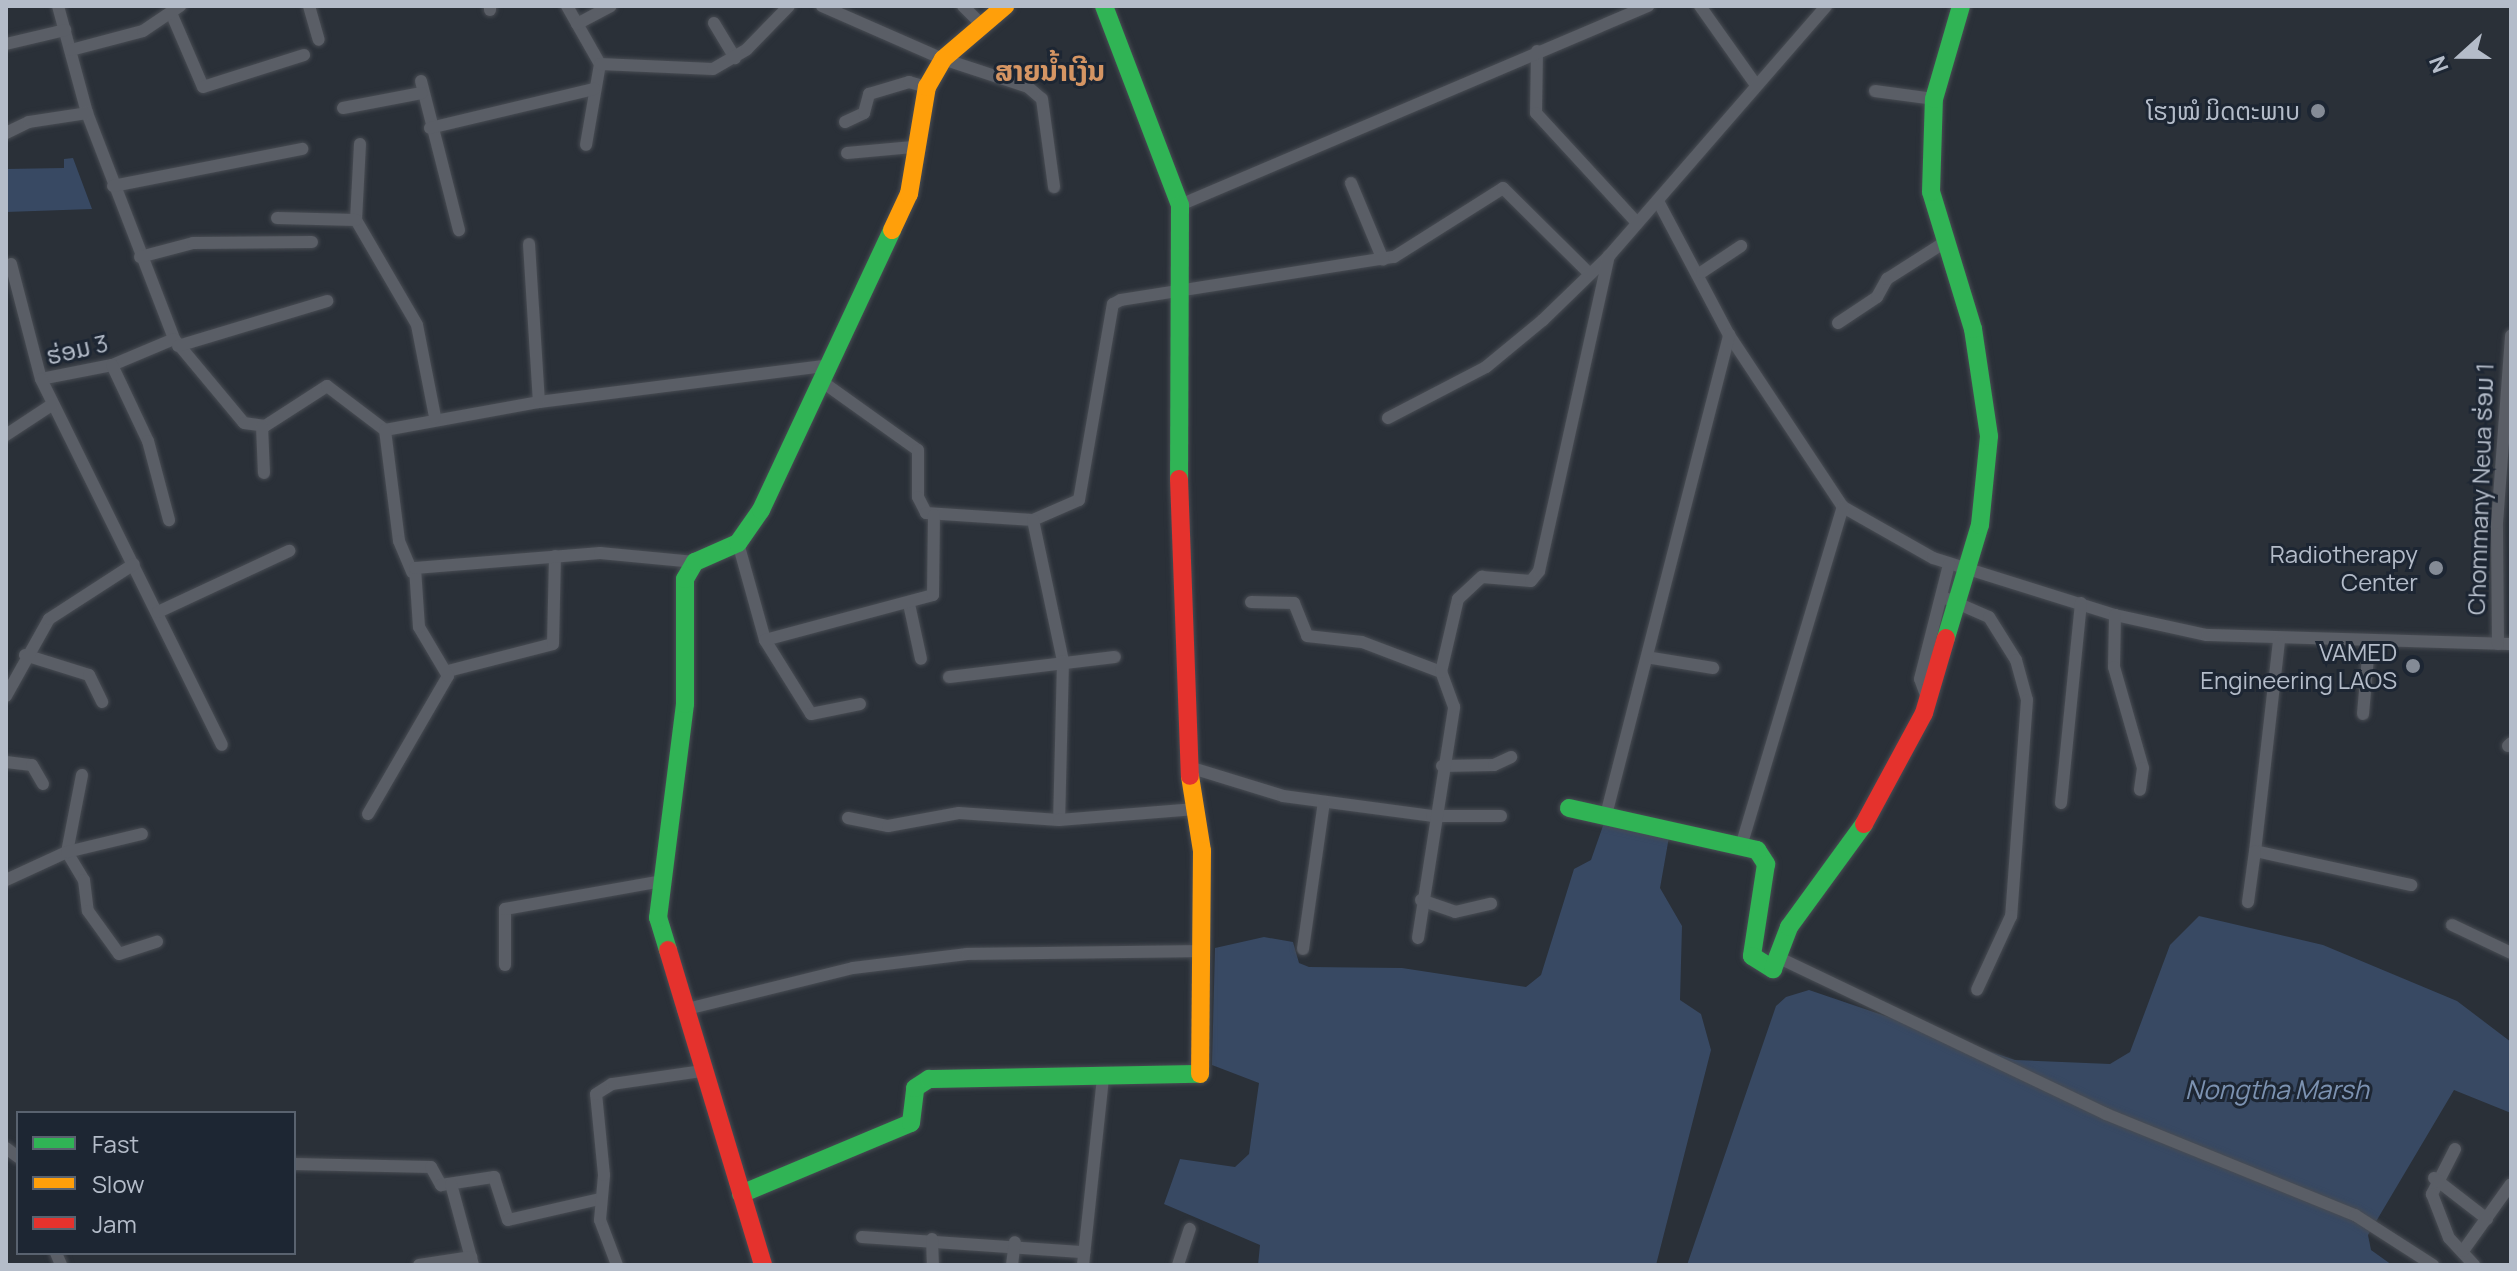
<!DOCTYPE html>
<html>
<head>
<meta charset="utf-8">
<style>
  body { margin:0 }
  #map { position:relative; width:2517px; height:1271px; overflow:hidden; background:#2a3038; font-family:Manrope,"Noto Sans Lao",sans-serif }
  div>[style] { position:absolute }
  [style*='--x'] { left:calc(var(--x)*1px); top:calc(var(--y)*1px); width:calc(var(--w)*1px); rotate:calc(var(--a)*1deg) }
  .water>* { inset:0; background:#384963 }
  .roads { filter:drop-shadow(0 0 2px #484c53) drop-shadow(0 0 2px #484c53) }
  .street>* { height:12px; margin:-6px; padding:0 6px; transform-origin:6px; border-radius:6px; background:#5a5e66 }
  .fast>* { height:18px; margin:-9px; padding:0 9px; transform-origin:9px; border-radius:9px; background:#30b455 }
  .slow>* { height:18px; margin:-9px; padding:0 9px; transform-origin:9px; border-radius:9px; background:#ff9f0a }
  .jam>* { height:18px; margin:-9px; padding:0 9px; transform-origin:9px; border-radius:9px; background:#e5322d }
  .dots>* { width:22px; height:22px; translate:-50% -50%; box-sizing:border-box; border:4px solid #1d2633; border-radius:50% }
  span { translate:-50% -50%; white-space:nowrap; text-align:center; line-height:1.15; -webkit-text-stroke:6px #1d2633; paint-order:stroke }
  .poi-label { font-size:24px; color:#b4bcc9 }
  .right { translate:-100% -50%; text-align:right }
  .street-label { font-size:24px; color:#b4bcc9 }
  .water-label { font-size:26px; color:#7c92b1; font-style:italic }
  .quarter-label { font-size:28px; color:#d59563; font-weight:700 }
  .frame { position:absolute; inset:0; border:8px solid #b4bcc9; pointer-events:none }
  .legend { position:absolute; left:16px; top:1111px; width:280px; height:144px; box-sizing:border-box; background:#1d2633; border:2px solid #59626f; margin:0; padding:10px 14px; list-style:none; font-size:24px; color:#b4bcc9 }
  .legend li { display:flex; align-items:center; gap:16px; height:40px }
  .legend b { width:40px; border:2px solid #59626f }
  .north { position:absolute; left:2421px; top:16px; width:80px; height:80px; -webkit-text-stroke:6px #1d2633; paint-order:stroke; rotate:249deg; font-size:22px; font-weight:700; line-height:32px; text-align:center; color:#b4bcc9 }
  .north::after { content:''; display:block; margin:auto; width:28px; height:36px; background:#b4bcc9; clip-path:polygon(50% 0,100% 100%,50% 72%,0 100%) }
</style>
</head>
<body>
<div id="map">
  <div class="water">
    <i style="clip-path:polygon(73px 158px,92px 209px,6px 212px,6px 169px,64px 168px,64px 159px)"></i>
    <i style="clip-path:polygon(1604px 823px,1669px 837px,1660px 888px,1682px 926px,1680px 1000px,1701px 1014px,1711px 1050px,1656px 1265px,1258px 1265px,1260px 1245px,1164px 1204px,1180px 1159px,1235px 1167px,1249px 1154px,1259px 1083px,1212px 1065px,1215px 948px,1264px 937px,1293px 942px,1299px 963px,1309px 967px,1402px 968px,1526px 987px,1541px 975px,1574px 869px,1591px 860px)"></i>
    <i style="clip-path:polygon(2199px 916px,2323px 945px,2457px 1001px,2511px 1042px,2511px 1113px,2454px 1090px,2368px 1235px,2371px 1250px,2392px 1265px,1687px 1265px,1776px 1006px,1786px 997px,1809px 990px,2015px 1060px,2110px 1064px,2130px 1052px,2170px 945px)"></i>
  </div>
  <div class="roads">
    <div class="street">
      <i style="--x:58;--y:6;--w:111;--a:74.8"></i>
      <i style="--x:87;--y:113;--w:242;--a:68.9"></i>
      <i style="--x:174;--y:339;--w:109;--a:50.2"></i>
      <i style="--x:244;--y:423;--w:21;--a:8"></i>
      <i style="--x:265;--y:426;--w:74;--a:-32.8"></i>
      <i style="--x:327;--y:386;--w:73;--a:37.2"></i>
      <i style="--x:385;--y:430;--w:157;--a:-10.3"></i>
      <i style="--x:539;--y:402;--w:295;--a:-7.2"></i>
      <i style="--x:309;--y:6;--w:35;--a:74"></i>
      <i style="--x:567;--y:6;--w:67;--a:60.4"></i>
      <i style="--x:600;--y:64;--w:82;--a:99.8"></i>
      <i style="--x:822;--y:6;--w:132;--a:23.7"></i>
      <i style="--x:943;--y:59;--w:89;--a:18.2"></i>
      <i style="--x:1028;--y:87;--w:18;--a:41"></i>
      <i style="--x:1042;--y:99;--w:89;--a:82.2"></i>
      <i style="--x:963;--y:6;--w:28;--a:45"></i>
      <i style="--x:1700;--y:6;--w:97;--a:54.7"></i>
      <i style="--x:490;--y:10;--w:4;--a:-90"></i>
      <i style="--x:172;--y:15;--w:78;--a:66.7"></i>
      <i style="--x:203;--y:87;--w:106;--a:-17.6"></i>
      <i style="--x:714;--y:23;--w:41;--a:59"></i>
      <i style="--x:577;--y:24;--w:38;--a:-28"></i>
      <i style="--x:6;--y:44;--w:61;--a:-13.3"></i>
      <i style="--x:71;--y:50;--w:74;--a:-14.8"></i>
      <i style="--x:143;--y:31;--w:45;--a:-34"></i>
      <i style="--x:1537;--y:51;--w:62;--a:90.9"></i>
      <i style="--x:1536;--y:113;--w:149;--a:47.4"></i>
      <i style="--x:600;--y:64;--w:113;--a:2.5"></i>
      <i style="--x:713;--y:69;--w:39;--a:-30"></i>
      <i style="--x:747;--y:49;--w:60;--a:-45.7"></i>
      <i style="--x:421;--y:81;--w:154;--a:75.7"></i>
      <i style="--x:1875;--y:91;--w:60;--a:7.7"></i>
      <i style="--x:343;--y:108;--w:80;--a:-10.8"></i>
      <i style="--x:845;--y:122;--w:21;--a:-25"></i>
      <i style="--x:864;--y:113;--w:20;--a:-75"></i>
      <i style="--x:869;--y:94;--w:42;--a:-16.7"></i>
      <i style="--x:909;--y:82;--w:19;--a:16"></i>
      <i style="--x:430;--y:128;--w:169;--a:-13.4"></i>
      <i style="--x:6;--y:133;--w:25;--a:-26"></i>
      <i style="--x:29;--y:122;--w:59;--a:-8.8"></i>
      <i style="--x:360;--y:144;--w:76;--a:93"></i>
      <i style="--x:356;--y:220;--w:121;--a:59.8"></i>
      <i style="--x:417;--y:325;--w:94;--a:78.9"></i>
      <i style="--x:847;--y:153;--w:66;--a:-5.2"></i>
      <i style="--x:1351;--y:183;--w:83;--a:67.4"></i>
      <i style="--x:113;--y:186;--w:193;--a:-11.1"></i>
      <i style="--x:1658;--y:201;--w:152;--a:62.1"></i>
      <i style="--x:1729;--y:335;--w:206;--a:56.5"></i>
      <i style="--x:1843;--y:507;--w:103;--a:29.5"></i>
      <i style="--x:1933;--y:558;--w:191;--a:17.4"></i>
      <i style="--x:2115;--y:615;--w:94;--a:12.3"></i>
      <i style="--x:2207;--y:635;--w:304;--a:1.7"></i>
      <i style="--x:1180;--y:205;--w:509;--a:-23.04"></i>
      <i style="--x:277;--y:218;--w:79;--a:1.5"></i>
      <i style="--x:529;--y:244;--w:158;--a:86.4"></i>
      <i style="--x:140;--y:257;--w:55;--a:-14.8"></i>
      <i style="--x:193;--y:243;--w:119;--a:-0.5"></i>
      <i style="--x:11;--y:264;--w:119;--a:75.4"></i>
      <i style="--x:1702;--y:272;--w:47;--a:-33.7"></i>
      <i style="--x:1838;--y:323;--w:47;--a:-33.7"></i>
      <i style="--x:1877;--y:297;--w:21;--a:-61"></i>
      <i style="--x:1887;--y:279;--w:65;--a:-32.5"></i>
      <i style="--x:174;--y:339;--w:67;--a:157.2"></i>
      <i style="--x:112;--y:365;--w:72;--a:168.8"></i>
      <i style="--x:41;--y:379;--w:408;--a:63.7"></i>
      <i style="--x:178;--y:346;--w:156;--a:-16.8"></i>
      <i style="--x:112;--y:365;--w:84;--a:64.7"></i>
      <i style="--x:148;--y:441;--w:82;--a:75.1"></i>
      <i style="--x:824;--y:383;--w:115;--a:35.5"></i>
      <i style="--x:918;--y:450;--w:47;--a:90"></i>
      <i style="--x:918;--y:497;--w:18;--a:63"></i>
      <i style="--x:926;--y:513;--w:107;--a:3.7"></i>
      <i style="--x:1033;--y:520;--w:50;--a:-23.5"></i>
      <i style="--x:1079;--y:500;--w:199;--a:-80.2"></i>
      <i style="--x:1113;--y:304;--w:9;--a:-27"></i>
      <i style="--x:1121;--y:300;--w:276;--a:-9"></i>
      <i style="--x:1394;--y:257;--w:129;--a:-32.3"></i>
      <i style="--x:1503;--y:188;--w:120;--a:44.7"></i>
      <i style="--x:1388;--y:418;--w:110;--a:-27.5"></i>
      <i style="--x:1486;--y:367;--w:74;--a:-39.5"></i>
      <i style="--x:1543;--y:320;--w:92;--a:-44.1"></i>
      <i style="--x:1609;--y:256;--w:331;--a:-49"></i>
      <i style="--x:262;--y:426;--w:47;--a:87.6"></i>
      <i style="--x:385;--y:430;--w:112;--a:82.8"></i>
      <i style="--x:399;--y:541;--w:34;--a:67"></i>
      <i style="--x:6;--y:435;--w:56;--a:-33.4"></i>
      <i style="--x:1033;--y:520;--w:144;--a:78"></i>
      <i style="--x:1063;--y:661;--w:159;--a:91.4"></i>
      <i style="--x:738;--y:543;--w:101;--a:74.4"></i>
      <i style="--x:765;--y:640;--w:87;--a:58.1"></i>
      <i style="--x:811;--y:714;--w:50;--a:-11.5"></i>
      <i style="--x:1943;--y:597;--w:50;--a:23.5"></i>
      <i style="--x:1989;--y:617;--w:51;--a:57.9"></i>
      <i style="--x:2016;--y:660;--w:41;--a:74.6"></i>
      <i style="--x:2027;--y:700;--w:217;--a:94.2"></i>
      <i style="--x:2011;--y:916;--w:81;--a:114.7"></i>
      <i style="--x:1251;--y:602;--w:43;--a:1.3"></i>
      <i style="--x:1294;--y:603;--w:35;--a:68"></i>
      <i style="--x:1307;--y:636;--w:55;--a:6.2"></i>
      <i style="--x:1362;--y:642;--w:85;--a:20.8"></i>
      <i style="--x:909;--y:604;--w:56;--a:77.7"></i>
      <i style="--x:158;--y:612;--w:145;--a:-25"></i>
      <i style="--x:2115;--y:615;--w:52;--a:91.1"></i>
      <i style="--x:2114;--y:667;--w:105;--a:74"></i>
      <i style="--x:2143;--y:768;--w:22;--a:98"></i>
      <i style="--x:765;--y:640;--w:174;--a:-15"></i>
      <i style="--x:933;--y:595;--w:80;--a:-89.3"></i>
      <i style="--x:2279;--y:641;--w:211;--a:96.5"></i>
      <i style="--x:2255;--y:851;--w:160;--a:12.3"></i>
      <i style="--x:2498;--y:644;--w:121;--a:-90.5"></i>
      <i style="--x:2497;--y:523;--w:188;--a:-85.7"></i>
      <i style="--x:25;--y:655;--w:67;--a:17.4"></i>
      <i style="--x:89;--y:675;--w:30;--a:64"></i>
      <i style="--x:1652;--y:658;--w:62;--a:9.3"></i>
      <i style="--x:448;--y:671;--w:108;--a:-14.4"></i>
      <i style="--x:553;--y:644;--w:88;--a:-88.7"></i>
      <i style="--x:949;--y:677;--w:167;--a:-6.9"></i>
      <i style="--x:6;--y:696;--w:88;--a:-60.8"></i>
      <i style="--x:49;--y:619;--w:101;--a:-32.9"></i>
      <i style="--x:1927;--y:698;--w:20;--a:-110"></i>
      <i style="--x:1920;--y:679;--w:119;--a:-75.8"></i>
      <i style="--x:2363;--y:714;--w:69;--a:-85"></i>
      <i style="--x:2508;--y:746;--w:4;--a:-45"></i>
      <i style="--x:6;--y:762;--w:26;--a:7"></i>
      <i style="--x:32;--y:765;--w:22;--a:60"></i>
      <i style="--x:1442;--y:766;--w:52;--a:-1.1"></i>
      <i style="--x:1494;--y:765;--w:19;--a:-25"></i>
      <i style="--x:1189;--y:767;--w:98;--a:17.1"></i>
      <i style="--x:1283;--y:796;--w:150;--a:7.6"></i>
      <i style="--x:1432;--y:816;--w:69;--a:0"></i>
      <i style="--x:82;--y:775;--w:78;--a:101"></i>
      <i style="--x:67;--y:852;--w:33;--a:59"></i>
      <i style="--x:84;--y:880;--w:31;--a:83"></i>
      <i style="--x:88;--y:911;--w:53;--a:54.2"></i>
      <i style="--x:119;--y:954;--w:40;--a:-18"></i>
      <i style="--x:2061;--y:803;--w:201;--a:-84.3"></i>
      <i style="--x:368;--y:814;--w:160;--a:-59.9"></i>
      <i style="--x:448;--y:676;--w:57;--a:-120.6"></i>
      <i style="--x:419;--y:627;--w:59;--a:-93.9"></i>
      <i style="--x:415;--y:568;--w:186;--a:-4.6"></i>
      <i style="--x:600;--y:553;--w:95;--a:5.4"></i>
      <i style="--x:1606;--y:815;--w:496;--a:-75.6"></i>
      <i style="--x:848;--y:818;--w:41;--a:11.3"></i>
      <i style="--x:888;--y:826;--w:72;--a:-10.4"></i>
      <i style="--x:959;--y:813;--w:100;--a:4"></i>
      <i style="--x:1059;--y:820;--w:137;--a:-4.6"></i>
      <i style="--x:1742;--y:843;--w:351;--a:-73.3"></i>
      <i style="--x:6;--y:880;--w:67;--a:-24.7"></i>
      <i style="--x:67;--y:852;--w:77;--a:-13.5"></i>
      <i style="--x:1421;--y:900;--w:36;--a:19"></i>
      <i style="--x:1455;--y:912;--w:37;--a:-13"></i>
      <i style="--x:2248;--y:902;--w:51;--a:-82.2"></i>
      <i style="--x:2452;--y:925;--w:65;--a:25.4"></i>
      <i style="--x:1418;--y:938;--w:234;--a:-81.1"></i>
      <i style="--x:1454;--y:707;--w:37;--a:-110"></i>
      <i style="--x:1441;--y:672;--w:75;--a:-76.9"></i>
      <i style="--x:1458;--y:599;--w:33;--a:-43"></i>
      <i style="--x:1482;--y:577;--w:49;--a:4.7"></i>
      <i style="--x:1531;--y:581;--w:13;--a:-51"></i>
      <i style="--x:1539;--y:571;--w:323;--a:-77.5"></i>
      <i style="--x:1303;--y:949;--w:148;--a:-81.9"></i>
      <i style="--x:1775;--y:956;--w:367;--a:25.5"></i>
      <i style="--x:2106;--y:1114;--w:269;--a:22.1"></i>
      <i style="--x:2355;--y:1215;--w:93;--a:32.7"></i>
      <i style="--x:505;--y:965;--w:56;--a:-90"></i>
      <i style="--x:505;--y:909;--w:159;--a:-10.1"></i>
      <i style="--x:683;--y:1010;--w:175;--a:-13.9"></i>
      <i style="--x:853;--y:968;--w:115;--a:-7"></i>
      <i style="--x:967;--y:954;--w:235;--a:-0.7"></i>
      <i style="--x:6;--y:1148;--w:15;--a:37"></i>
      <i style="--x:2455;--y:1149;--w:51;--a:117.1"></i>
      <i style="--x:2432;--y:1194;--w:47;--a:68.9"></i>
      <i style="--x:2449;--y:1238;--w:37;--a:47"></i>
      <i style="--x:294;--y:1164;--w:137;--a:1.3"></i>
      <i style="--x:431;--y:1167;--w:21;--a:61"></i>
      <i style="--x:441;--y:1185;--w:54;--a:-8.6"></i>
      <i style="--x:494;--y:1177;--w:45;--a:72"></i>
      <i style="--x:508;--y:1220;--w:94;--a:-12.9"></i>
      <i style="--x:2434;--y:1178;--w:67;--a:37.7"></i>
      <i style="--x:451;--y:1184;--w:84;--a:74.8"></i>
      <i style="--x:862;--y:1237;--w:223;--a:3.9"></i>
      <i style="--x:932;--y:1239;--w:26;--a:88"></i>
      <i style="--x:2463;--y:1251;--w:82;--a:-54.4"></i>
      <i style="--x:56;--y:1253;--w:13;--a:67"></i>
      <i style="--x:419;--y:1265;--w:53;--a:-8.7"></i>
      <i style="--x:617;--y:1265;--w:48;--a:-110.7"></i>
      <i style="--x:600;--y:1220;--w:45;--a:-84.9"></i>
      <i style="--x:604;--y:1175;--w:81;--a:-95.6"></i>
      <i style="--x:596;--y:1094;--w:19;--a:-32"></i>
      <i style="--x:612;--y:1084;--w:91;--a:-8.2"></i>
      <i style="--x:1012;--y:1265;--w:23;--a:-83"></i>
      <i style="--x:1083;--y:1265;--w:189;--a:-83.9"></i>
      <i style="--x:1178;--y:1265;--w:38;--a:-72"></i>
    </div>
    <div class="fast">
      <i style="--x:1104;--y:6;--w:213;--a:69.1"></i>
      <i style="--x:1180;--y:205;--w:274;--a:90.2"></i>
      <i style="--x:1946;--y:638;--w:118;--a:-73.3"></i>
      <i style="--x:1980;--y:525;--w:89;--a:-84.2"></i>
      <i style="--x:1989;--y:436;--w:108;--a:-98.5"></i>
      <i style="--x:1973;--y:329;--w:143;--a:-107"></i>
      <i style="--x:1931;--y:192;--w:93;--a:-88.2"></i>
      <i style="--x:1934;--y:99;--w:97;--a:-73.8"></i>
      <i style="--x:1569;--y:808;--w:193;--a:12.6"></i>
      <i style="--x:1757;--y:850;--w:17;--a:57"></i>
      <i style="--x:1766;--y:864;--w:93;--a:98.7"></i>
      <i style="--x:1752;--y:956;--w:25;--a:32"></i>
      <i style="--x:1773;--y:969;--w:45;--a:-69.1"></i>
      <i style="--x:1789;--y:927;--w:127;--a:-53.9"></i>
      <i style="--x:668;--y:950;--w:34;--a:-107"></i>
      <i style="--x:658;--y:918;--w:216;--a:-82.8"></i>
      <i style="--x:685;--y:704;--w:125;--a:-90"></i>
      <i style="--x:685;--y:579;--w:20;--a:-60"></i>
      <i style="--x:695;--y:562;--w:47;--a:-23.8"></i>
      <i style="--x:738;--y:543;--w:40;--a:-55.1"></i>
      <i style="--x:761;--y:510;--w:309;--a:-64.9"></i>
      <i style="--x:741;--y:1194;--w:184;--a:-22.7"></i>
      <i style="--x:911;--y:1123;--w:35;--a:-83"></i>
      <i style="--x:915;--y:1088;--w:17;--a:-33"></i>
      <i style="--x:929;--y:1079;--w:271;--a:-1.1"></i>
    </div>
    <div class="slow">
      <i style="--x:892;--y:230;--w:40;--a:-65"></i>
      <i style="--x:909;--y:194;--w:109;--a:-80.5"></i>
      <i style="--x:927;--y:87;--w:32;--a:-60"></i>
      <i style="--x:943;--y:59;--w:82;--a:-40.5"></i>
      <i style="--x:1190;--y:776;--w:76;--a:80.9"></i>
      <i style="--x:1202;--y:851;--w:223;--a:90.5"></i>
    </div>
    <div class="jam">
      <i style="--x:1179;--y:479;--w:297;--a:87.9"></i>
      <i style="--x:1864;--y:824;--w:126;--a:-61.6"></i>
      <i style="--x:1924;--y:713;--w:78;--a:-73.7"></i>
      <i style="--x:668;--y:950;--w:329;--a:73.2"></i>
    </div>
  </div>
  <div class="dots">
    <i style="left:2318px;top:111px;background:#848b96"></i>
    <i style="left:2436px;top:568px;background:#848b96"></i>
    <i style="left:2413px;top:666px;background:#848b96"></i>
  </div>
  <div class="poi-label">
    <span class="right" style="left:2300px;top:111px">ໂຮງໝໍ ມິດຕະພາບ</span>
    <span class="right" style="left:2418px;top:568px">Radiotherapy<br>Center</span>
    <span class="right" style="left:2397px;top:666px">VAMED<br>Engineering LAOS</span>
  </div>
  <div class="street-label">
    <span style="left:77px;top:349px;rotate:-13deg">ຮ່ອມ 3</span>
    <span style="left:2480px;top:489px;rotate:-88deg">Chommany Neua ຮ່ອມ 1</span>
  </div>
  <div class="water-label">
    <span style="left:2277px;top:1090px">Nongtha Marsh</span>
  </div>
  <div class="quarter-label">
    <span style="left:1050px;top:70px">ສາຍນ້ຳເງີນ</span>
  </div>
  <div class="frame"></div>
  <ul class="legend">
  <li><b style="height:10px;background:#30b455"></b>Fast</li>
  <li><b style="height:10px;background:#ff9f0a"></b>Slow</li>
  <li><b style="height:10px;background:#e5322d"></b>Jam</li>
  </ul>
  <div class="north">N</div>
</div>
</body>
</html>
